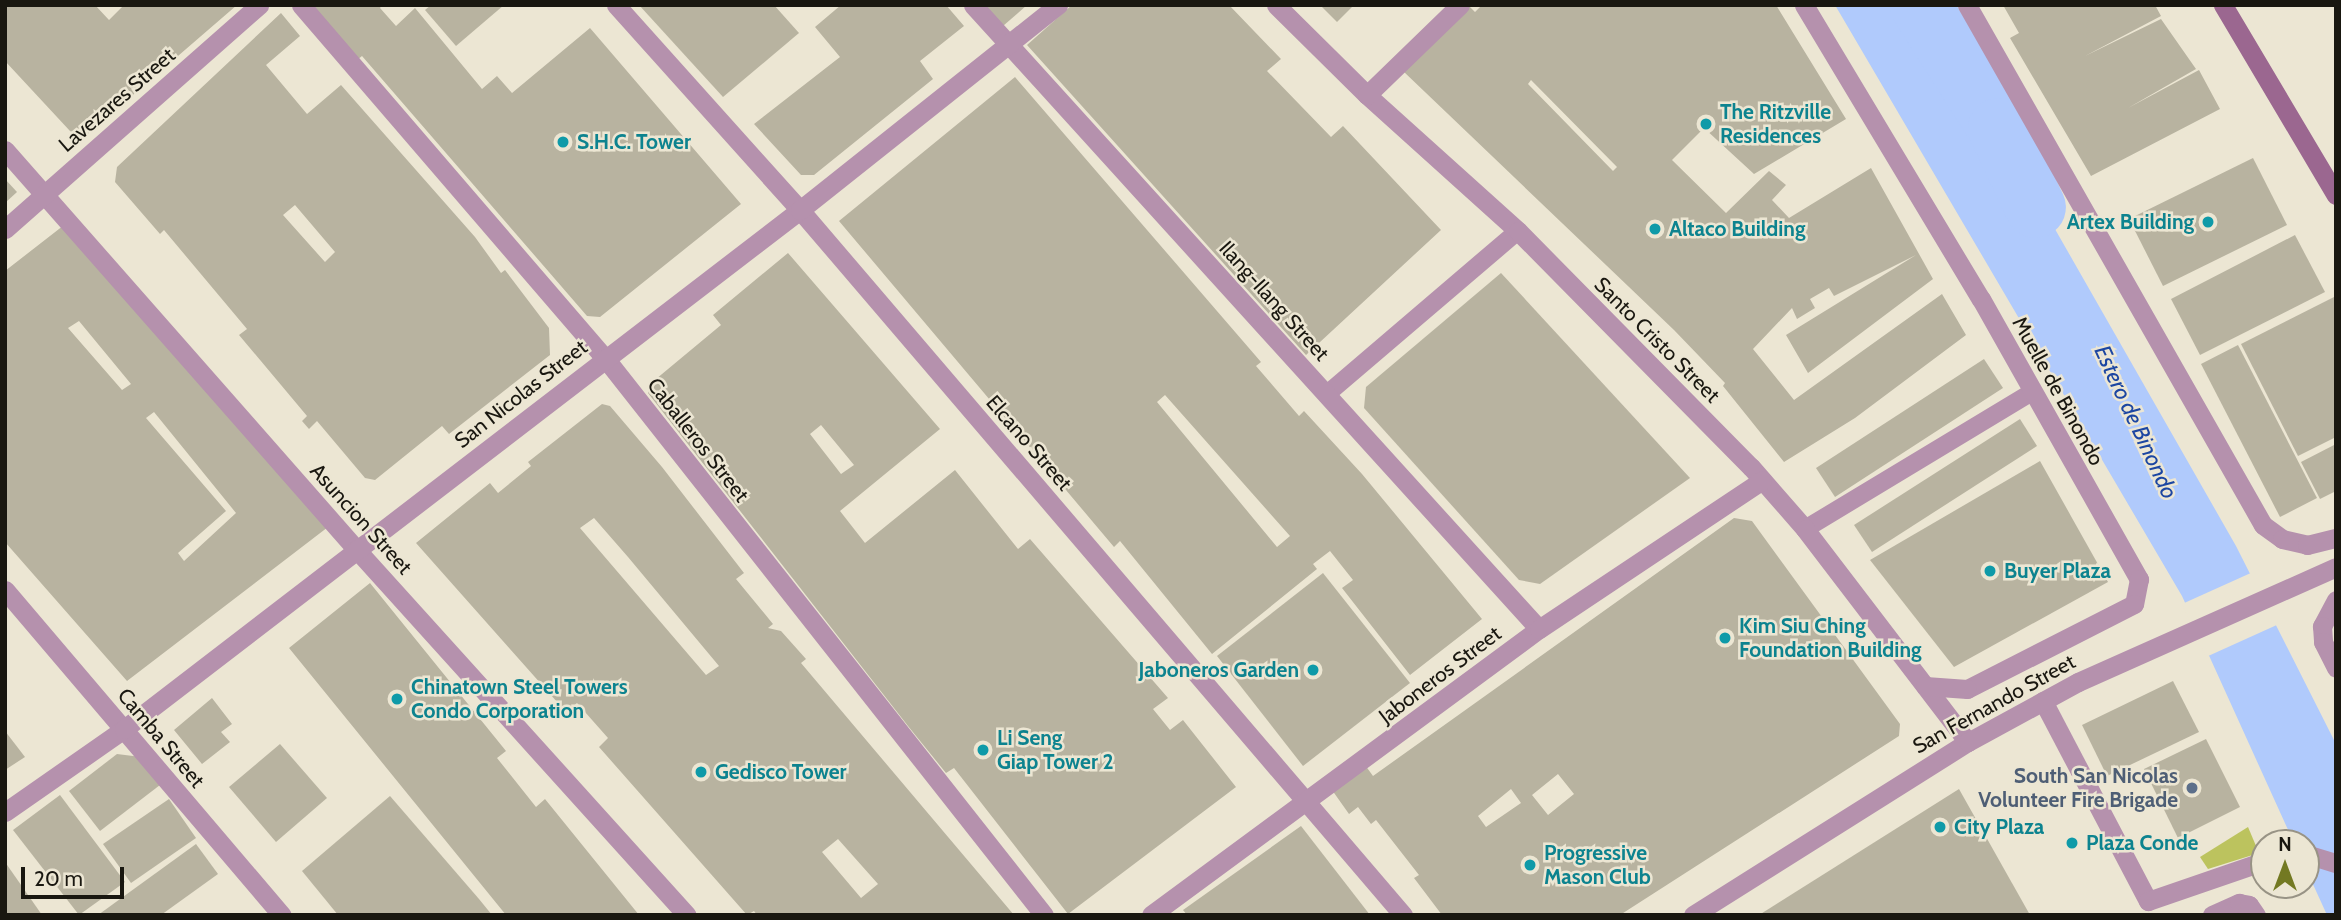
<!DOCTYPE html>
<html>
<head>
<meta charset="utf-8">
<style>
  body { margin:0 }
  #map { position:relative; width:2341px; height:920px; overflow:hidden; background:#ece6d3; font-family:Cabin,sans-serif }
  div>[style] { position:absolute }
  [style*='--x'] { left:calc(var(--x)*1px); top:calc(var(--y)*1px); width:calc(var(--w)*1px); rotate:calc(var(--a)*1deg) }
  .green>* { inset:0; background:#bcc35e }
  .water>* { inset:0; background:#b0cafc }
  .pier>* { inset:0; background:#ece6d3 }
  .river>* { height:61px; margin:-30.5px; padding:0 30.5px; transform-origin:30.5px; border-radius:30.5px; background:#b0cafc }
  .building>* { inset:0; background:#b8b3a0 }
  .service>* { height:18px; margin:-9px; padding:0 9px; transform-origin:9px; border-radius:9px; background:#b591ad }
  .minor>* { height:19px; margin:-9.5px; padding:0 9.5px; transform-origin:9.5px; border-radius:9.5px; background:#b591ad }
  .tertiary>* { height:19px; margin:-9.5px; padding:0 9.5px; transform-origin:9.5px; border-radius:9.5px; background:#b591ad }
  .secondary>* { height:19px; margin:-9.5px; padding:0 9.5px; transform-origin:9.5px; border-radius:9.5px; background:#9b6790 }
  .dots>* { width:19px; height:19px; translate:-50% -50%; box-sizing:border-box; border:4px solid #ece6d3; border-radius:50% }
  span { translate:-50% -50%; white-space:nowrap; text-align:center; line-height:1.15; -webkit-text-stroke:5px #ece6d3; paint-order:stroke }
  .street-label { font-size:21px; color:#191710 }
  .culture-label { font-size:21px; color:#0d838f; font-weight:700 }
  .left { translate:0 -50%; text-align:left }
  .right { translate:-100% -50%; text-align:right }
  .service-label { font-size:21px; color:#4e5e75; font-weight:700 }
  .water-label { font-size:23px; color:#1c46a2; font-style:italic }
  .frame { position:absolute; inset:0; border:7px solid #191710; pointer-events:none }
  .north { position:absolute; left:2250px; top:829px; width:70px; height:70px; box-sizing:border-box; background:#ece6d3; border:2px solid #989385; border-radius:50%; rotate:0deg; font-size:19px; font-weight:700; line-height:28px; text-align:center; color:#191710 }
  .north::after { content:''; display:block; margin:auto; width:24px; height:32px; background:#737922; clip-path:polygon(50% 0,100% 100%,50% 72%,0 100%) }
  .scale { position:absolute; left:21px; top:867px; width:103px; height:32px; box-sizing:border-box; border:4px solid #191710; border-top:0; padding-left:9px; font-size:21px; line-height:24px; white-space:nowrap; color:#191710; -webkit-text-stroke:5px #ece6d3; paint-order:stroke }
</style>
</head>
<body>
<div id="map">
  <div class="green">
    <i style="clip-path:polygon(2248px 827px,2259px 853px,2208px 869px,2200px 857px)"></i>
  </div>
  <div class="water">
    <i style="clip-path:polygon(1835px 5px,1927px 5px,2236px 546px,2336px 744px,2336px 915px,2327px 915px,2306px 869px,2306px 843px,2294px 843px,2182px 596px)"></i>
  </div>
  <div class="pier">
    <i style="clip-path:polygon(2253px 572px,2279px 624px,2206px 657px,2182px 604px)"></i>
  </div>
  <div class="river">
    <i style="--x:1920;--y:5;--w:146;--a:57.6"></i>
    <i style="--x:1998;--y:128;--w:87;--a:64.9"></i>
  </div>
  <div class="building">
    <i style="clip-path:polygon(5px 5px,95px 5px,109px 20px,124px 5px,237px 5px,83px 138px,70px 131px,5px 61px)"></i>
    <i style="clip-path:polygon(310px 5px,382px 5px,380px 8px,396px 26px,415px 8px,482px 89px,497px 76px,512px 93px,590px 28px,741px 204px,600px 317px,587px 316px,362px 56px,357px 60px)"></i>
    <i style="clip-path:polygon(431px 5px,504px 5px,456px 46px,425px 10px)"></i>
    <i style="clip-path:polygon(639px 5px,774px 5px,799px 33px,723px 97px)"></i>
    <i style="clip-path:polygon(841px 5px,946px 5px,964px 26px,920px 61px,933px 79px,814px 175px,801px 175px,754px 124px,840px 57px,815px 27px)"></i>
    <i style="clip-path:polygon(983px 5px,1027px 5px,1003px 26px)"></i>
    <i style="clip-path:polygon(1072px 5px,1229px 5px,1281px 59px,1267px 71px,1331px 137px,1343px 126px,1441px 230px,1306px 355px,1027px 45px)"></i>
    <i style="clip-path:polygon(1320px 5px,1354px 5px,1337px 22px)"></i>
    <i style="clip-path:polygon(evenodd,1468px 5px,1475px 12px,1482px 5px,1776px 5px,1846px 119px,1754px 174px,1704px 128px,1672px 160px,1726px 213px,1769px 171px,1786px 185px,1772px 200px,1789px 218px,1871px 168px,1933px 279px,1808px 373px,1786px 335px,1916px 255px,1834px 296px,1829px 288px,1810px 299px,1815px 308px,1797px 319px,1792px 308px,1753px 349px,1794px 400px,1942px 294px,1966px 335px,1855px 418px,1784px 462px,1723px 386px,1725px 383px,1674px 330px,1403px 71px,1468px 5px,1531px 80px,1617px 167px,1613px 171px,1528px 84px,1531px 80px)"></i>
    <i style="clip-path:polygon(2003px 5px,2155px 5px,2161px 16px,2085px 56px,2161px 19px,2196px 69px,2128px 108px,2199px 70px,2220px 109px,2091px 176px,2010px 38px,2019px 33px)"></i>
    <i style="clip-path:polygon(evenodd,281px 13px,300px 36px,266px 65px,307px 114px,341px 85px,475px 237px,501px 273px,505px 270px,549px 328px,550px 355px,449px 434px,442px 426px,375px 480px,365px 478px,317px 421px,309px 429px,302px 421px,307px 416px,239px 335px,247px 329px,164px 230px,160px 234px,115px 182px,117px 167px,281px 13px,295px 205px,335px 252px,325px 262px,283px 215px,295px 205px)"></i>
    <i style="clip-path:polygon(evenodd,1015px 77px,1261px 362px,1256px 366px,1299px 416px,1304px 411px,1362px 474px,1482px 619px,1410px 675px,1342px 588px,1353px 580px,1330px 551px,1313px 564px,1317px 569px,1212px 654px,1120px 541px,1114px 547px,839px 221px,1015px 77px,1165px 395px,1290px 536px,1277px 547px,1157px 402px,1165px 395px)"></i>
    <i style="clip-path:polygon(2253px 158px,2287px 225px,2163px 286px,2129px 219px)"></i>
    <i style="clip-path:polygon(5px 179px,17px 192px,5px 203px)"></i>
    <i style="clip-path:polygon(evenodd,68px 222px,328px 527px,127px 681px,5px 542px,5px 271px,68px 222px,79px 321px,131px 384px,122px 390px,68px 328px,79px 321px,68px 222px,154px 412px,236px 513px,184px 561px,178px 553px,226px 511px,146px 418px,154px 412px)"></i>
    <i style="clip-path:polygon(2295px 235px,2325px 292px,2200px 355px,2171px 299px)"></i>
    <i style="clip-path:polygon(evenodd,788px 253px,940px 429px,840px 511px,865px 543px,955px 470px,1018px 549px,1030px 539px,1168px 698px,1153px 709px,1170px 730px,1183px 720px,1236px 787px,1068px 914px,954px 768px,946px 773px,908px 726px,648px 393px,650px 384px,721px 325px,713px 315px,788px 253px,821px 425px,854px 465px,841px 474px,810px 434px,821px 425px)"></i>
    <i style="clip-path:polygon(1501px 273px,1690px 478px,1540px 584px,1519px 580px,1364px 408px,1366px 387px)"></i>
    <i style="clip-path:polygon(2336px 296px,2336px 437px,2298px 456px,2241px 344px)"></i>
    <i style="clip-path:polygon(2238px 345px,2317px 498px,2280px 517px,2201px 364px)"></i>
    <i style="clip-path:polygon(1984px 359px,2003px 388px,1835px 497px,1816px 468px)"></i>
    <i style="clip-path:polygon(evenodd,602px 404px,610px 406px,662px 467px,744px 573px,736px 579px,773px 624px,768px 628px,781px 631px,806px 659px,801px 663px,1014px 915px,757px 915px,754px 911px,747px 915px,599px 747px,608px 738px,577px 703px,566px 712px,416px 543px,490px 483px,498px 493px,531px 466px,528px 462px,602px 404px,594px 518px,628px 557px,719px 666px,706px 675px,580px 528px,594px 518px,602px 404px,838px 839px,878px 884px,861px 898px,822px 852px,838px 839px)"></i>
    <i style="clip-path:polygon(2020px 419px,2037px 446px,1872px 552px,1854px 525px)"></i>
    <i style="clip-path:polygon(2336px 444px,2336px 491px,2320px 499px,2301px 462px)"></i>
    <i style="clip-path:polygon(2040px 461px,2108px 582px,1954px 667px,1870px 560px)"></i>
    <i style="clip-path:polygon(evenodd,1734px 518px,1752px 521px,1900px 724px,1899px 736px,1620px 915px,1442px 915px,1414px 878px,1419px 875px,1376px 820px,1371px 824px,1358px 807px,1349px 814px,1332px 790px,1365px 765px,1373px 776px,1734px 518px,1558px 774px,1574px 794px,1548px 815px,1532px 795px,1558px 774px,1734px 518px,1511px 789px,1521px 803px,1486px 827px,1478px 816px,1511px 789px)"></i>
    <i style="clip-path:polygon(1323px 573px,1410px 683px,1303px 766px,1217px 656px)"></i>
    <i style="clip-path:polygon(370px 583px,506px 751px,497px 758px,536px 807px,545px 799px,639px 915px,506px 915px,289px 648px)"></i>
    <i style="clip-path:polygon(2173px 681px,2199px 732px,2107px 776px,2082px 725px)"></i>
    <i style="clip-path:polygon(212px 698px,232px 724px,221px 732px,230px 742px,202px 764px,174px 730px)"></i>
    <i style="clip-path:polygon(5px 731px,25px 757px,5px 770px)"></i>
    <i style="clip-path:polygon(2206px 739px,2240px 807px,2178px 838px,2144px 769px)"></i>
    <i style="clip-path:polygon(280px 744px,327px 798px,276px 842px,229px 787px)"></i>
    <i style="clip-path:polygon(117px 754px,141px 757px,160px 785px,100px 831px,69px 791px)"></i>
    <i style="clip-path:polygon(1959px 789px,2030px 915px,1759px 915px)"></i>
    <i style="clip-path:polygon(60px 795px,125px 882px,79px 915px,13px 830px)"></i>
    <i style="clip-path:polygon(390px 796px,479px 899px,492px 915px,338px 915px,302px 871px)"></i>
    <i style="clip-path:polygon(169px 799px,196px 838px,131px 883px,103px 844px)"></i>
    <i style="clip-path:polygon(1301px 826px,1370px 915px,1187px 915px,1183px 910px)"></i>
    <i style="clip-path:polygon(196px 844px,218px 874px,161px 915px,98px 915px)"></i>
    <i style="clip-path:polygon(5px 862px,42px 915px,5px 915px)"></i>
  </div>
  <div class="service">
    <i style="--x:1327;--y:394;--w:251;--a:-40.5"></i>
    <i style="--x:1805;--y:529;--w:265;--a:-31.1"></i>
  </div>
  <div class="minor">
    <i style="--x:301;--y:5;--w:466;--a:49.3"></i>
    <i style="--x:605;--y:358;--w:709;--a:51.76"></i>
    <i style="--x:616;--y:5;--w:275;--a:48.1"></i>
    <i style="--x:800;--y:210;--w:928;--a:49.46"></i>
    <i style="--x:973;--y:5;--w:842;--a:47.79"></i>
    <i style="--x:1276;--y:5;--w:128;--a:44.7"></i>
    <i style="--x:1367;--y:95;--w:203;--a:42"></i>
    <i style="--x:1518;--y:231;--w:332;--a:45.4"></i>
    <i style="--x:1751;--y:467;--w:82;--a:48.9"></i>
    <i style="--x:1805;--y:529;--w:268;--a:52.6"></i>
    <i style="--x:1804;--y:5;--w:343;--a:59"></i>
    <i style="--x:1981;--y:299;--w:322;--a:60.6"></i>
    <i style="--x:2139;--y:579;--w:25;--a:101"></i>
    <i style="--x:2134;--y:604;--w:187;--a:153"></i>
    <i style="--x:1967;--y:689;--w:42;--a:-175.9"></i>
    <i style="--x:1967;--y:5;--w:598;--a:60.35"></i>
    <i style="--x:2263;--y:525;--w:24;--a:36"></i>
    <i style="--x:2282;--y:539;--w:26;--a:13"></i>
    <i style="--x:2307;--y:545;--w:30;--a:-14"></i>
    <i style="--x:1367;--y:95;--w:129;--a:-44.1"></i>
    <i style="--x:5;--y:150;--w:531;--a:48.66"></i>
    <i style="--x:356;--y:549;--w:493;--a:47.9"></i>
    <i style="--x:5;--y:229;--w:339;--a:-41.4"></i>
    <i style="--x:5;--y:590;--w:427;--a:49.6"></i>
    <i style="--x:2336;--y:600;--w:30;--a:118"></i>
    <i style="--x:2322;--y:626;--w:16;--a:86"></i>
    <i style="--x:2323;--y:642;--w:29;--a:63"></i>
    <i style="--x:5;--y:812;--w:145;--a:-34.9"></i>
    <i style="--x:124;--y:729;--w:852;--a:-37.52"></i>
    <i style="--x:800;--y:210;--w:330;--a:-38.5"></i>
    <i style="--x:1151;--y:915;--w:482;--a:-36.4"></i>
    <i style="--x:1539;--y:629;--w:268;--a:-33.7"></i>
    <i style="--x:2212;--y:915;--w:30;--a:-24"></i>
    <i style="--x:2239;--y:903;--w:10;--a:11"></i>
    <i style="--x:2249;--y:905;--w:12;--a:55"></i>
  </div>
  <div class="tertiary">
    <i style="--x:2043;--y:701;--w:226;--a:62.3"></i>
    <i style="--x:2148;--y:901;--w:123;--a:-19"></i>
    <i style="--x:2306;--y:854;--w:31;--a:17"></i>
    <i style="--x:1693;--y:915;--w:325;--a:-32.2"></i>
    <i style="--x:1968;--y:742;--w:125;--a:-28.6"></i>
    <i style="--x:2078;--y:682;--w:282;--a:-24"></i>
  </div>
  <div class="secondary">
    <i style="--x:2223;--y:5;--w:221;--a:59.3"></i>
  </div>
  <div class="dots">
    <i style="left:1706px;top:124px;background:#0f9aa8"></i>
    <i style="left:563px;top:142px;background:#0f9aa8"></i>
    <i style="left:2208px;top:222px;background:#0f9aa8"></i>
    <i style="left:1655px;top:229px;background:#0f9aa8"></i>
    <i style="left:1990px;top:571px;background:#0f9aa8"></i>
    <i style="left:1725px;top:638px;background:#0f9aa8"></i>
    <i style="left:1313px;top:670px;background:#0f9aa8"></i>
    <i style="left:397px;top:699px;background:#0f9aa8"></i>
    <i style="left:983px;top:750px;background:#0f9aa8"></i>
    <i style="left:701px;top:772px;background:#0f9aa8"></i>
    <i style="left:2192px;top:788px;background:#5c6f8a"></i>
    <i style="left:1940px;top:827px;background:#0f9aa8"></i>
    <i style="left:2072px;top:843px;background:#0f9aa8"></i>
    <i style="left:1530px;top:865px;background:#0f9aa8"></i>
  </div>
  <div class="street-label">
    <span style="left:117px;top:100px;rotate:-41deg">Lavezares Street</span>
    <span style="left:1274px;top:301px;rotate:48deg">Ilang-Ilang Street</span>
    <span style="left:1657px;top:340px;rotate:45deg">Santo Cristo Street</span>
    <span style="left:2058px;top:391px;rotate:61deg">Muelle de Binondo</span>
    <span style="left:521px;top:394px;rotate:-38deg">San Nicolas Street</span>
    <span style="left:698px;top:440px;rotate:52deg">Caballeros Street</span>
    <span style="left:1029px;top:443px;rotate:49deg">Elcano Street</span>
    <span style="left:361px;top:519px;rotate:48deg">Asuncion Street</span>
    <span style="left:1440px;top:675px;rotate:-37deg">Jaboneros Street</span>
    <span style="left:1994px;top:704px;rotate:-29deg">San Fernando Street</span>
    <span style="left:161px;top:738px;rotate:50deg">Camba Street</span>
  </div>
  <div class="culture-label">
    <span class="left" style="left:1720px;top:124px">The Ritzville<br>Residences</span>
    <span class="left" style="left:577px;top:142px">S.H.C. Tower</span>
    <span class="right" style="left:2194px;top:222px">Artex Building</span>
    <span class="left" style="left:1669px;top:229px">Altaco Building</span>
    <span class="left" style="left:2004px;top:571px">Buyer Plaza</span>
    <span class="left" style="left:1739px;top:638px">Kim Siu Ching<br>Foundation Building</span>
    <span class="right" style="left:1299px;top:670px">Jaboneros Garden</span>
    <span class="left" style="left:411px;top:699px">Chinatown Steel Towers<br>Condo Corporation</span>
    <span class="left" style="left:997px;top:750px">Li Seng<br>Giap Tower 2</span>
    <span class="left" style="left:715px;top:772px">Gedisco Tower</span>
    <span class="left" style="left:1954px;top:827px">City Plaza</span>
    <span class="left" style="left:2086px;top:843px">Plaza Conde</span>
    <span class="left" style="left:1544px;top:865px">Progressive<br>Mason Club</span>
  </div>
  <div class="service-label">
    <span class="right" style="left:2178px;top:788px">South San Nicolas<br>Volunteer Fire Brigade</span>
  </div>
  <div class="water-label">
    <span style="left:2136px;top:422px;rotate:65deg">Estero de Binondo</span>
  </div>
  <div class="frame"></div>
  <div class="north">N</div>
  <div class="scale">20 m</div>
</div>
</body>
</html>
